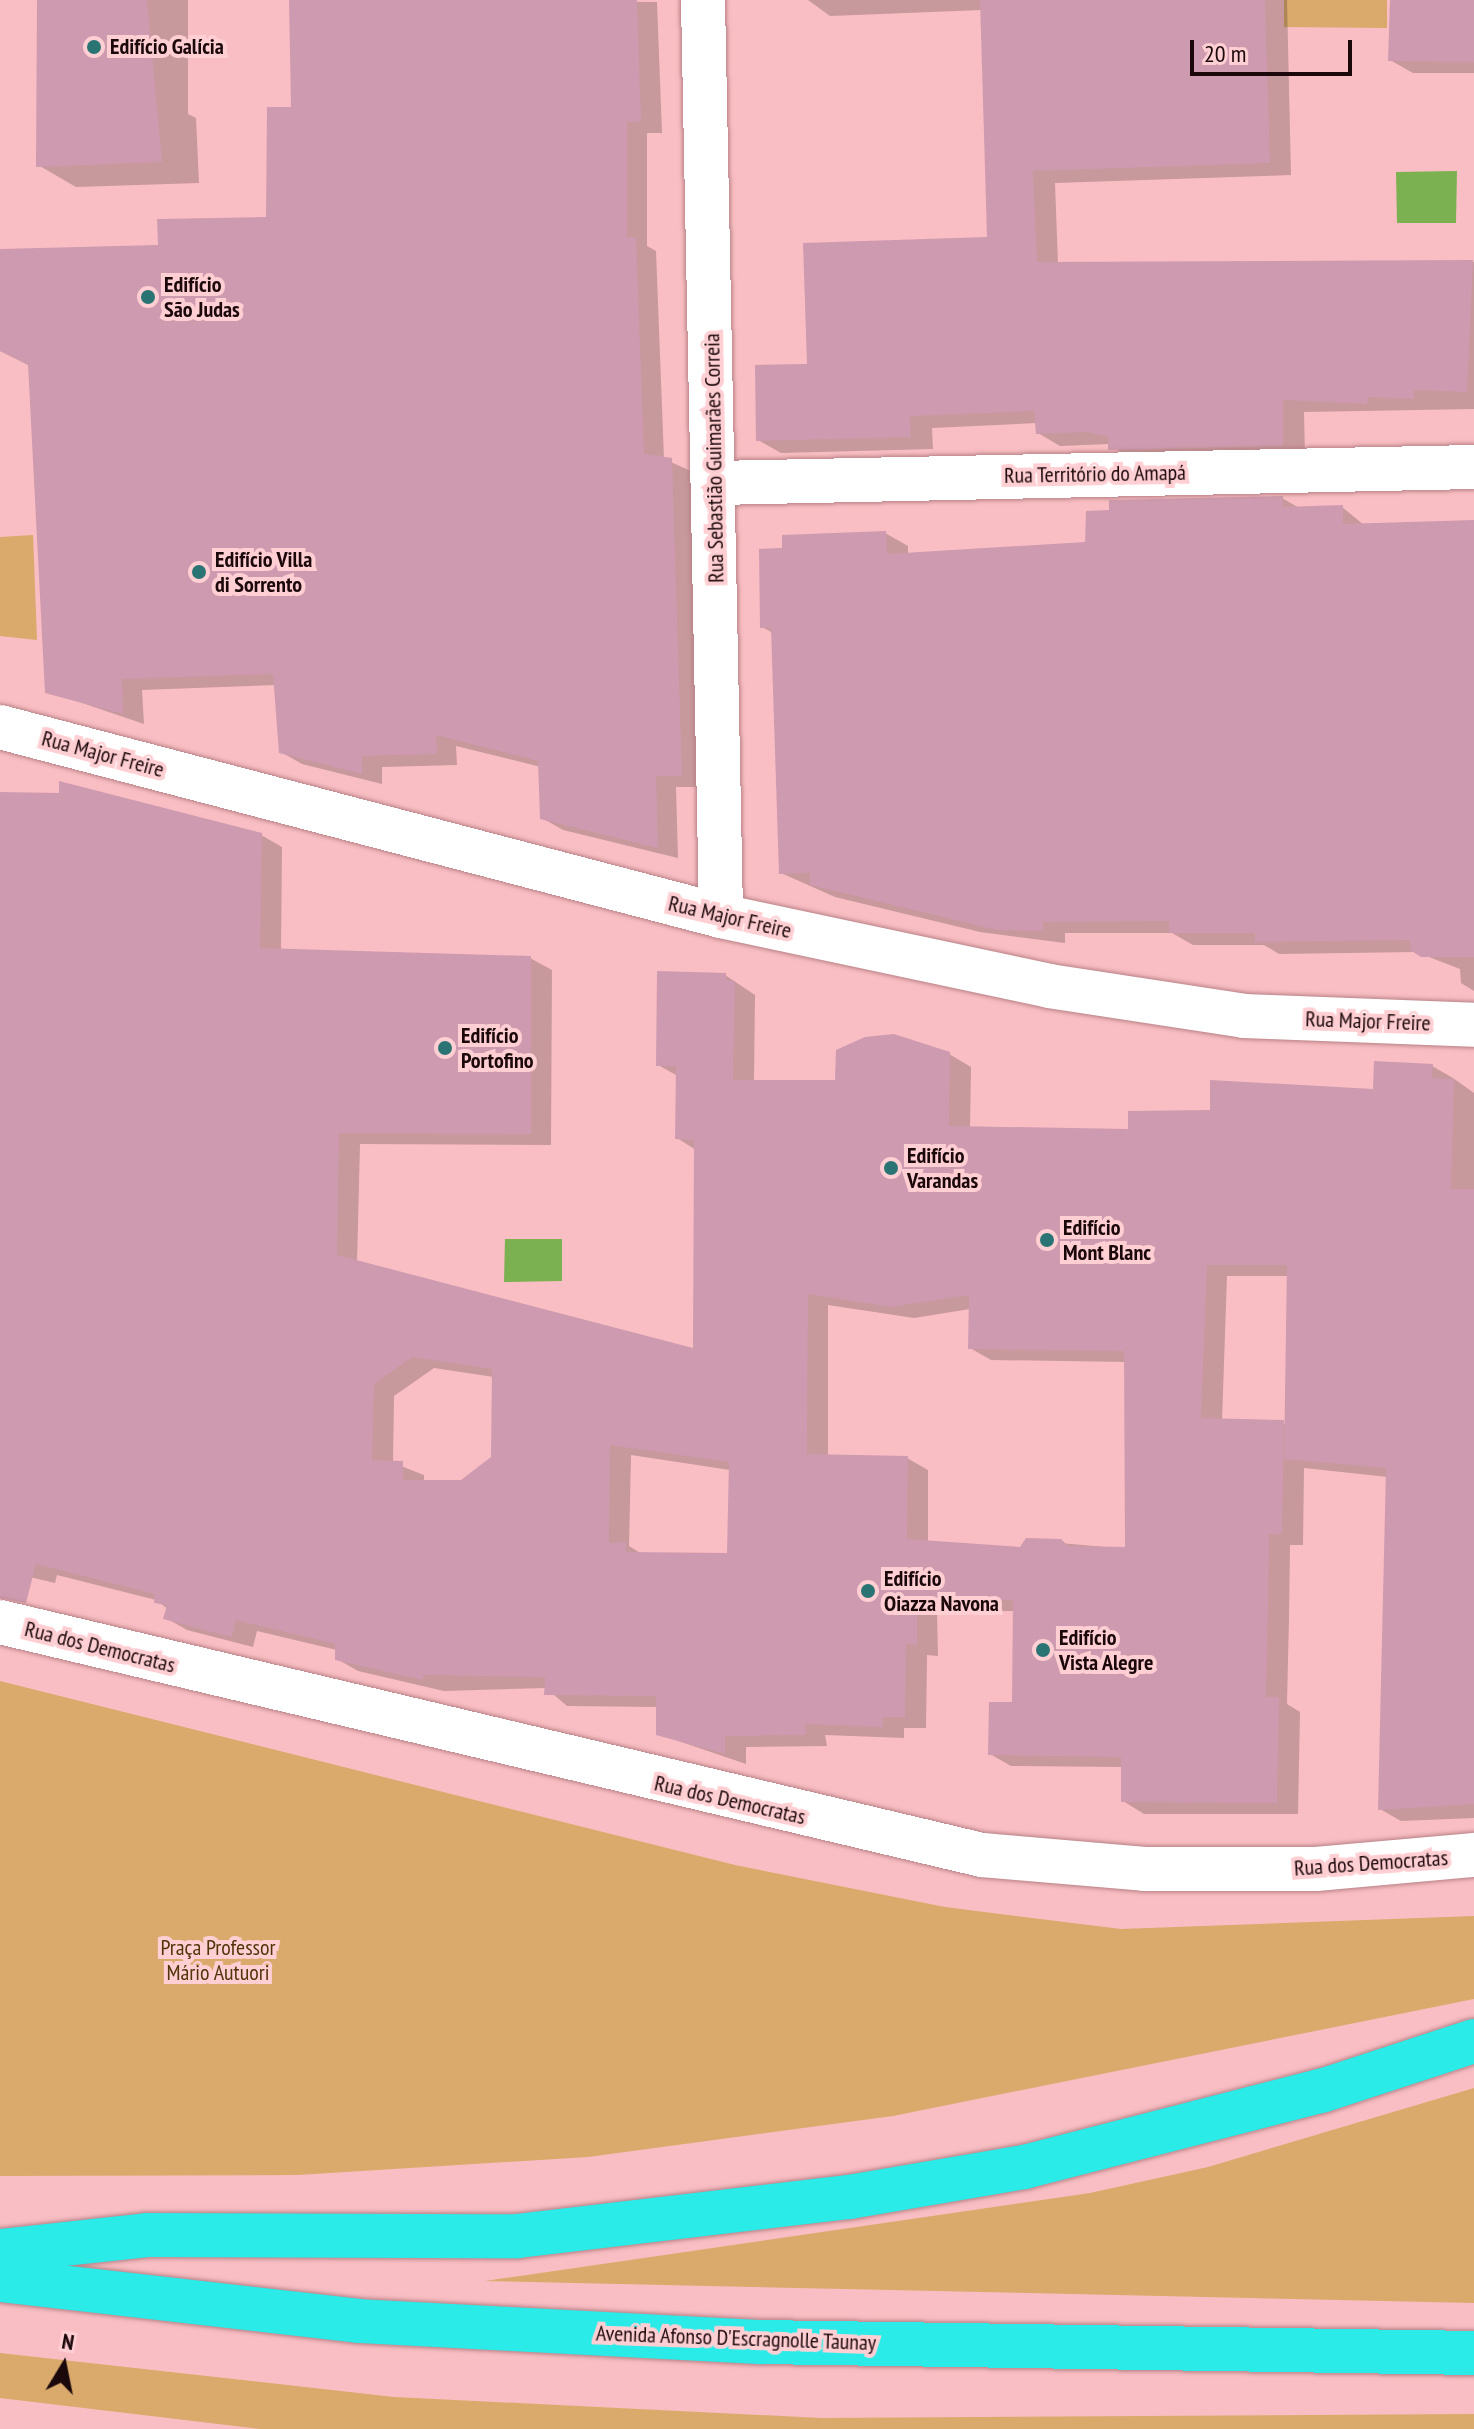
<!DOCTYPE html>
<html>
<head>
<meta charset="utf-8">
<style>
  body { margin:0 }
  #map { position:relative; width:1474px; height:2429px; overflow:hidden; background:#f9bec3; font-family:"PT Sans Narrow",sans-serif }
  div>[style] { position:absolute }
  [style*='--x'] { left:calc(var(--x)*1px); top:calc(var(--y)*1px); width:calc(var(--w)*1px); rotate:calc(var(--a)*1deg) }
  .green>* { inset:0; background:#d9aa6c }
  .water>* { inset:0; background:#7bb150 }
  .shadow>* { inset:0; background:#0003 }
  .building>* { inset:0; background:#ce9aaf }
  .roads { filter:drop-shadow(0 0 2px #b88287) drop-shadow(0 0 2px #b88287) }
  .street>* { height:44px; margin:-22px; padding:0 22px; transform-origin:22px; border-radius:22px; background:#fff }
  .highway>* { height:44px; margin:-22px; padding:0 22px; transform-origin:22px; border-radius:22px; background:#2aebe8 }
  .dots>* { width:22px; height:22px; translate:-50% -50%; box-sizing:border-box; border:4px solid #ffcfd3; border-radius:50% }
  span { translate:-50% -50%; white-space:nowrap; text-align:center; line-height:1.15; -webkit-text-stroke:8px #ffcfd3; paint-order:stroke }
  .poi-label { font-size:22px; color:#1b080b; font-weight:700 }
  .left { translate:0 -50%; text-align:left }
  .street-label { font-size:22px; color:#1b080b }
  .park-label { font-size:22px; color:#51350a }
  .north { position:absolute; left:24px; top:2325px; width:80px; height:80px; -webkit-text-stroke:6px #ffcfd3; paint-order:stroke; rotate:10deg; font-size:22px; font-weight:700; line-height:32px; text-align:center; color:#1b080b }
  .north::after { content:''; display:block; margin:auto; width:28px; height:36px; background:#1b080b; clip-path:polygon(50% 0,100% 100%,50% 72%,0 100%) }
  .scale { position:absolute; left:1190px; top:40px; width:162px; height:36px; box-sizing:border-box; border:4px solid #1b080b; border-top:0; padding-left:10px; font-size:24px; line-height:28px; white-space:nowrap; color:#1b080b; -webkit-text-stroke:6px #ffcfd3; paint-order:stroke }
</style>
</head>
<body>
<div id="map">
  <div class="green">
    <i style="clip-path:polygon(1284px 0,1387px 0,1387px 28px,1284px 27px)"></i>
    <i style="clip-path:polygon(33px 535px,37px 640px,0 636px,0 537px)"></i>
    <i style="clip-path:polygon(0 1681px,735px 1865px,945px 1907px,1121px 1929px,1474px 1916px,1474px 1999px,893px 2116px,588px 2157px,298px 2175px,0 2176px)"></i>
    <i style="clip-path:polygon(1474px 2088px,1474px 2303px,485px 2281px,1090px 2193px,1208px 2167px)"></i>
    <i style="clip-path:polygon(0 2353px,394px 2397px,821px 2418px,1474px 2414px,1474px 2429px,260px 2429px,0 2398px)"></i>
  </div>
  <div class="water">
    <i style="clip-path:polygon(1457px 171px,1456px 223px,1397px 223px,1396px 172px)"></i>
    <i style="clip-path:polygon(505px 1239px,562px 1239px,562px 1281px,504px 1282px)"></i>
  </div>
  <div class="shadow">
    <i style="clip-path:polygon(38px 0,188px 0,188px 114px,196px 118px,199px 183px,76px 187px,38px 165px)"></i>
    <i style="clip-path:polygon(291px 0,657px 2px,662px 133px,647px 133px,647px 246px,656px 251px,664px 459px,693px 472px,702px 787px,676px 787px,678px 858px,563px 830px,542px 818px,541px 767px,456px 746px,457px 765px,382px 767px,382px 784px,302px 764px,281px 752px,276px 685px,142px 690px,144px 724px,47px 691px,30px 366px,0 351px,0 323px,160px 247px,268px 219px,293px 109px)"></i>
    <i style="clip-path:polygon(808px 0,1287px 0,1291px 175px,1055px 183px,1058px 264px,1474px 262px,1474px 409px,1304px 412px,1305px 458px,1132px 461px,1110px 444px,1060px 446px,1038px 433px,1037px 423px,932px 428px,933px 449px,781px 453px,758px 440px,809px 365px,989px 239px,982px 10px,830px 16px)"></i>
    <i style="clip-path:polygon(1392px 0,1474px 0,1474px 73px,1413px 73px,1390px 60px)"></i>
    <i style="clip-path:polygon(1282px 498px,1301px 509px,1342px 507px,1364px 525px,1474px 522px,1474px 991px,1461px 983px,1460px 969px,1416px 952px,1279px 954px,1264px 945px,1193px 945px,1172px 933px,1065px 933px,1065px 943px,980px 932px,835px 897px,781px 873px,773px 633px,762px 627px,784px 550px,885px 533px,908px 546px,908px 554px,1087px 544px)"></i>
    <i style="clip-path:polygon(evenodd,0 794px,261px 835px,282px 847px,281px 951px,530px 958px,552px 970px,551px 1145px,360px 1144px,357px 1263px,695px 1351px,696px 1150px,677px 1138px,678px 1076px,658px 1065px,725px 975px,755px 995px,754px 1082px,837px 1082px,949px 1054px,971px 1067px,970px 1129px,1130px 1131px,1212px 1112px,1375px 1091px,1432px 1066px,1453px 1078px,1474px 1093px,1474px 1818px,1401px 1821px,1380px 1809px,1388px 1477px,1304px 1468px,1303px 1545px,1290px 1545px,1289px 1618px,1287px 1704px,1300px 1712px,1298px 1814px,1144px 1814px,1123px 1801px,1123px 1767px,1011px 1766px,990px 1754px,1014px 1704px,1015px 1611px,937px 1612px,938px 1656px,927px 1655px,926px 1728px,904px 1728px,904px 1738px,825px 1735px,827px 1746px,746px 1747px,746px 1764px,658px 1734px,658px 1707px,567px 1706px,546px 1688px,444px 1691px,358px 1671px,337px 1659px,337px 1650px,257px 1631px,253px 1647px,187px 1630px,166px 1618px,168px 1609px,156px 1600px,57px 1575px,55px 1583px,0 1570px,0 794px,1227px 1276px,1289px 1276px,1286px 1424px,1222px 1421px,1227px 1276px,0 794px,828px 1305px,914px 1318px,970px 1309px,970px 1348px,991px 1360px,1126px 1362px,1127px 1549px,1027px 1540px,1021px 1549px,928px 1547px,928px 1470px,907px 1458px,828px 1457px,828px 1305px,0 794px,434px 1368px,494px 1377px,493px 1458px,462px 1482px,424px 1482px,424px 1475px,393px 1463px,394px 1396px,434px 1368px,0 794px,631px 1455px,730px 1470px,729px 1555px,642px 1554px,629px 1546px,631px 1455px)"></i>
  </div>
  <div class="building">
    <i style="clip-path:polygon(37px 0,147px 0,162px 162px,36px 167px)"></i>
    <i style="clip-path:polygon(289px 0,637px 0,641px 122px,627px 122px,627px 237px,636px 237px,644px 454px,672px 458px,682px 776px,656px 776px,658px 848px,540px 819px,538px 761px,436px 735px,437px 754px,362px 756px,362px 774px,279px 753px,273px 674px,122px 679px,123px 714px,45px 693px,28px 364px,0 351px,0 249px,158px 245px,157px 219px,266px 217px,267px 107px,291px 107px)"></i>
    <i style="clip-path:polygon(980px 0,1265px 0,1270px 163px,1033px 171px,1037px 262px,1473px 260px,1467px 392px,1414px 390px,1414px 399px,1368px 397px,1367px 404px,1283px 400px,1283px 446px,1108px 450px,1108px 437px,1087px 432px,1036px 434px,1034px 411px,910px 416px,911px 437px,756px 441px,755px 365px,807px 364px,803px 243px,987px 237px)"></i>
    <i style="clip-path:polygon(1390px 0,1474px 0,1474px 62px,1388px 61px)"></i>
    <i style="clip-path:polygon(1283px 496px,1283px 507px,1343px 505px,1343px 524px,1474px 520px,1474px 957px,1421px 957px,1410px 950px,1410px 940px,1255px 942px,1255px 933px,1169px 933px,1169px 921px,1043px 922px,1043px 931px,997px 930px,810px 885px,810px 873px,779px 874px,771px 628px,760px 628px,759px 549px,782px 548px,782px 535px,886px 531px,887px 554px,1085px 542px,1086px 511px,1109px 510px,1109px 500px)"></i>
    <i style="clip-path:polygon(evenodd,59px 781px,262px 833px,260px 948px,531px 956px,531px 1134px,339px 1133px,337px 1255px,693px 1348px,694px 1140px,675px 1139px,676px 1066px,656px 1066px,657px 971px,726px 973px,726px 980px,735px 981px,733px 1080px,835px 1080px,836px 1050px,865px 1037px,894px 1034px,950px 1052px,949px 1126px,1128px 1129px,1128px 1111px,1210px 1110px,1210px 1080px,1373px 1089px,1374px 1061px,1433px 1064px,1432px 1078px,1454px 1079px,1451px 1189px,1474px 1189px,1474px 1804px,1378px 1810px,1386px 1468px,1284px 1459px,1287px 1265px,1207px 1265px,1201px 1418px,1284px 1420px,1282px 1534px,1269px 1534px,1268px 1605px,1266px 1697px,1279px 1697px,1277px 1803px,1121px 1802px,1121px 1757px,988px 1755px,989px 1702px,1012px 1702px,1013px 1600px,917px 1601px,917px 1645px,906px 1644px,905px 1717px,883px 1717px,883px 1727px,805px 1724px,806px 1735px,725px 1736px,725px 1754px,656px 1735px,656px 1696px,544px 1695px,545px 1677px,423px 1675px,423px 1680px,335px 1660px,335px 1644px,236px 1620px,232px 1637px,163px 1619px,167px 1605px,154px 1603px,155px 1594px,36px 1564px,26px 1603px,0 1598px,0 792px,59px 793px,59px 781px,808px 1294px,891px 1307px,969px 1295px,968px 1349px,1124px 1351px,1125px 1547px,1068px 1546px,1061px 1539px,1026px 1538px,1020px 1547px,907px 1539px,908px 1456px,807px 1454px,808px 1294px,59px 781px,412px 1357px,492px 1369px,491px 1457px,461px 1480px,403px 1480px,403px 1461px,372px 1460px,374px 1384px,412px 1357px,59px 781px,610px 1445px,729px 1462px,727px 1553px,626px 1552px,626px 1542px,609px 1543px,610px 1445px)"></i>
  </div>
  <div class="roads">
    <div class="street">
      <i style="--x:703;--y:0;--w:916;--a:88.87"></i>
      <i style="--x:716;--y:483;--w:758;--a:-1.21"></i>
      <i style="--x:0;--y:727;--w:745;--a:14.69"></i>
      <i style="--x:721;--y:916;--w:335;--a:12"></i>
      <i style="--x:1049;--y:986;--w:197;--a:8.7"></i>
      <i style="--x:1244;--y:1016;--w:230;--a:2.2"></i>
      <i style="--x:0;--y:1622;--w:1009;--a:13.35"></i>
      <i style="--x:982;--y:1855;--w:163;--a:4.9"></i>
      <i style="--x:1144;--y:1869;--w:172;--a:0"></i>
      <i style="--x:1316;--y:1869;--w:159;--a:-5.1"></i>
    </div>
    <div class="highway">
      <i style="--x:0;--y:2251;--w:148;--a:-6.2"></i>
      <i style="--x:147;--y:2235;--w:370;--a:0.2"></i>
      <i style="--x:517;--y:2236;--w:334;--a:-6.7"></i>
      <i style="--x:849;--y:2197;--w:178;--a:-9.7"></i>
      <i style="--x:1024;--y:2167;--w:307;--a:-14.4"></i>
      <i style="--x:1321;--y:2091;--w:161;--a:-18.1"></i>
      <i style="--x:0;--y:2280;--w:361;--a:6.5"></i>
      <i style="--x:359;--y:2321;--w:402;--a:3"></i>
      <i style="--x:760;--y:2342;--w:714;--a:0.88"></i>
    </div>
  </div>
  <div class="dots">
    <i style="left:94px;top:47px;background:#2a7473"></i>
    <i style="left:148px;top:297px;background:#2a7473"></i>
    <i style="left:199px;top:572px;background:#2a7473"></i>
    <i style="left:445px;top:1048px;background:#2a7473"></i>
    <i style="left:891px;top:1168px;background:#2a7473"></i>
    <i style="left:1047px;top:1240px;background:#2a7473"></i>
    <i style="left:868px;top:1591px;background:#2a7473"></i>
    <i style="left:1043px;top:1650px;background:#2a7473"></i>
  </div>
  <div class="poi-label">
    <span class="left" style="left:110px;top:47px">Edifício Galícia</span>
    <span class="left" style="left:164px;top:297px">Edifício<br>São Judas</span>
    <span class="left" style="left:215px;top:572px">Edifício Villa<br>di Sorrento</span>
    <span class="left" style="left:461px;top:1048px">Edifício<br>Portofino</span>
    <span class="left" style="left:907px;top:1168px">Edifício<br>Varandas</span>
    <span class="left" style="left:1063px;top:1240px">Edifício<br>Mont Blanc</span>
    <span class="left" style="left:884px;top:1591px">Edifício<br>Oiazza Navona</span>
    <span class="left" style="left:1059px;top:1650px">Edifício<br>Vista Alegre</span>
  </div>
  <div class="street-label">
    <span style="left:714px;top:458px;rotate:-91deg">Rua Sebastião Guimarães Correia</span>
    <span style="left:1095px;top:474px;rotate:-1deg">Rua Território do Amapá</span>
    <span style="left:103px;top:754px;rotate:15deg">Rua Major Freire</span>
    <span style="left:730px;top:917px;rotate:13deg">Rua Major Freire</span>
    <span style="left:1368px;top:1021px;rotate:2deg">Rua Major Freire</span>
    <span style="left:100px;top:1647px;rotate:14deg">Rua dos Democratas</span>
    <span style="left:730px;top:1800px;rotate:13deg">Rua dos Democratas</span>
    <span style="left:1371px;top:1863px;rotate:-4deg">Rua dos Democratas</span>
    <span style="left:736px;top:2338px;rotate:2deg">Avenida Afonso D'Escragnolle Taunay</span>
  </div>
  <div class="park-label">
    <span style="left:218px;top:1960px">Praça Professor<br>Mário Autuori</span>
  </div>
  <div class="north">N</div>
  <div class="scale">20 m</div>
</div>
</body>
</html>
